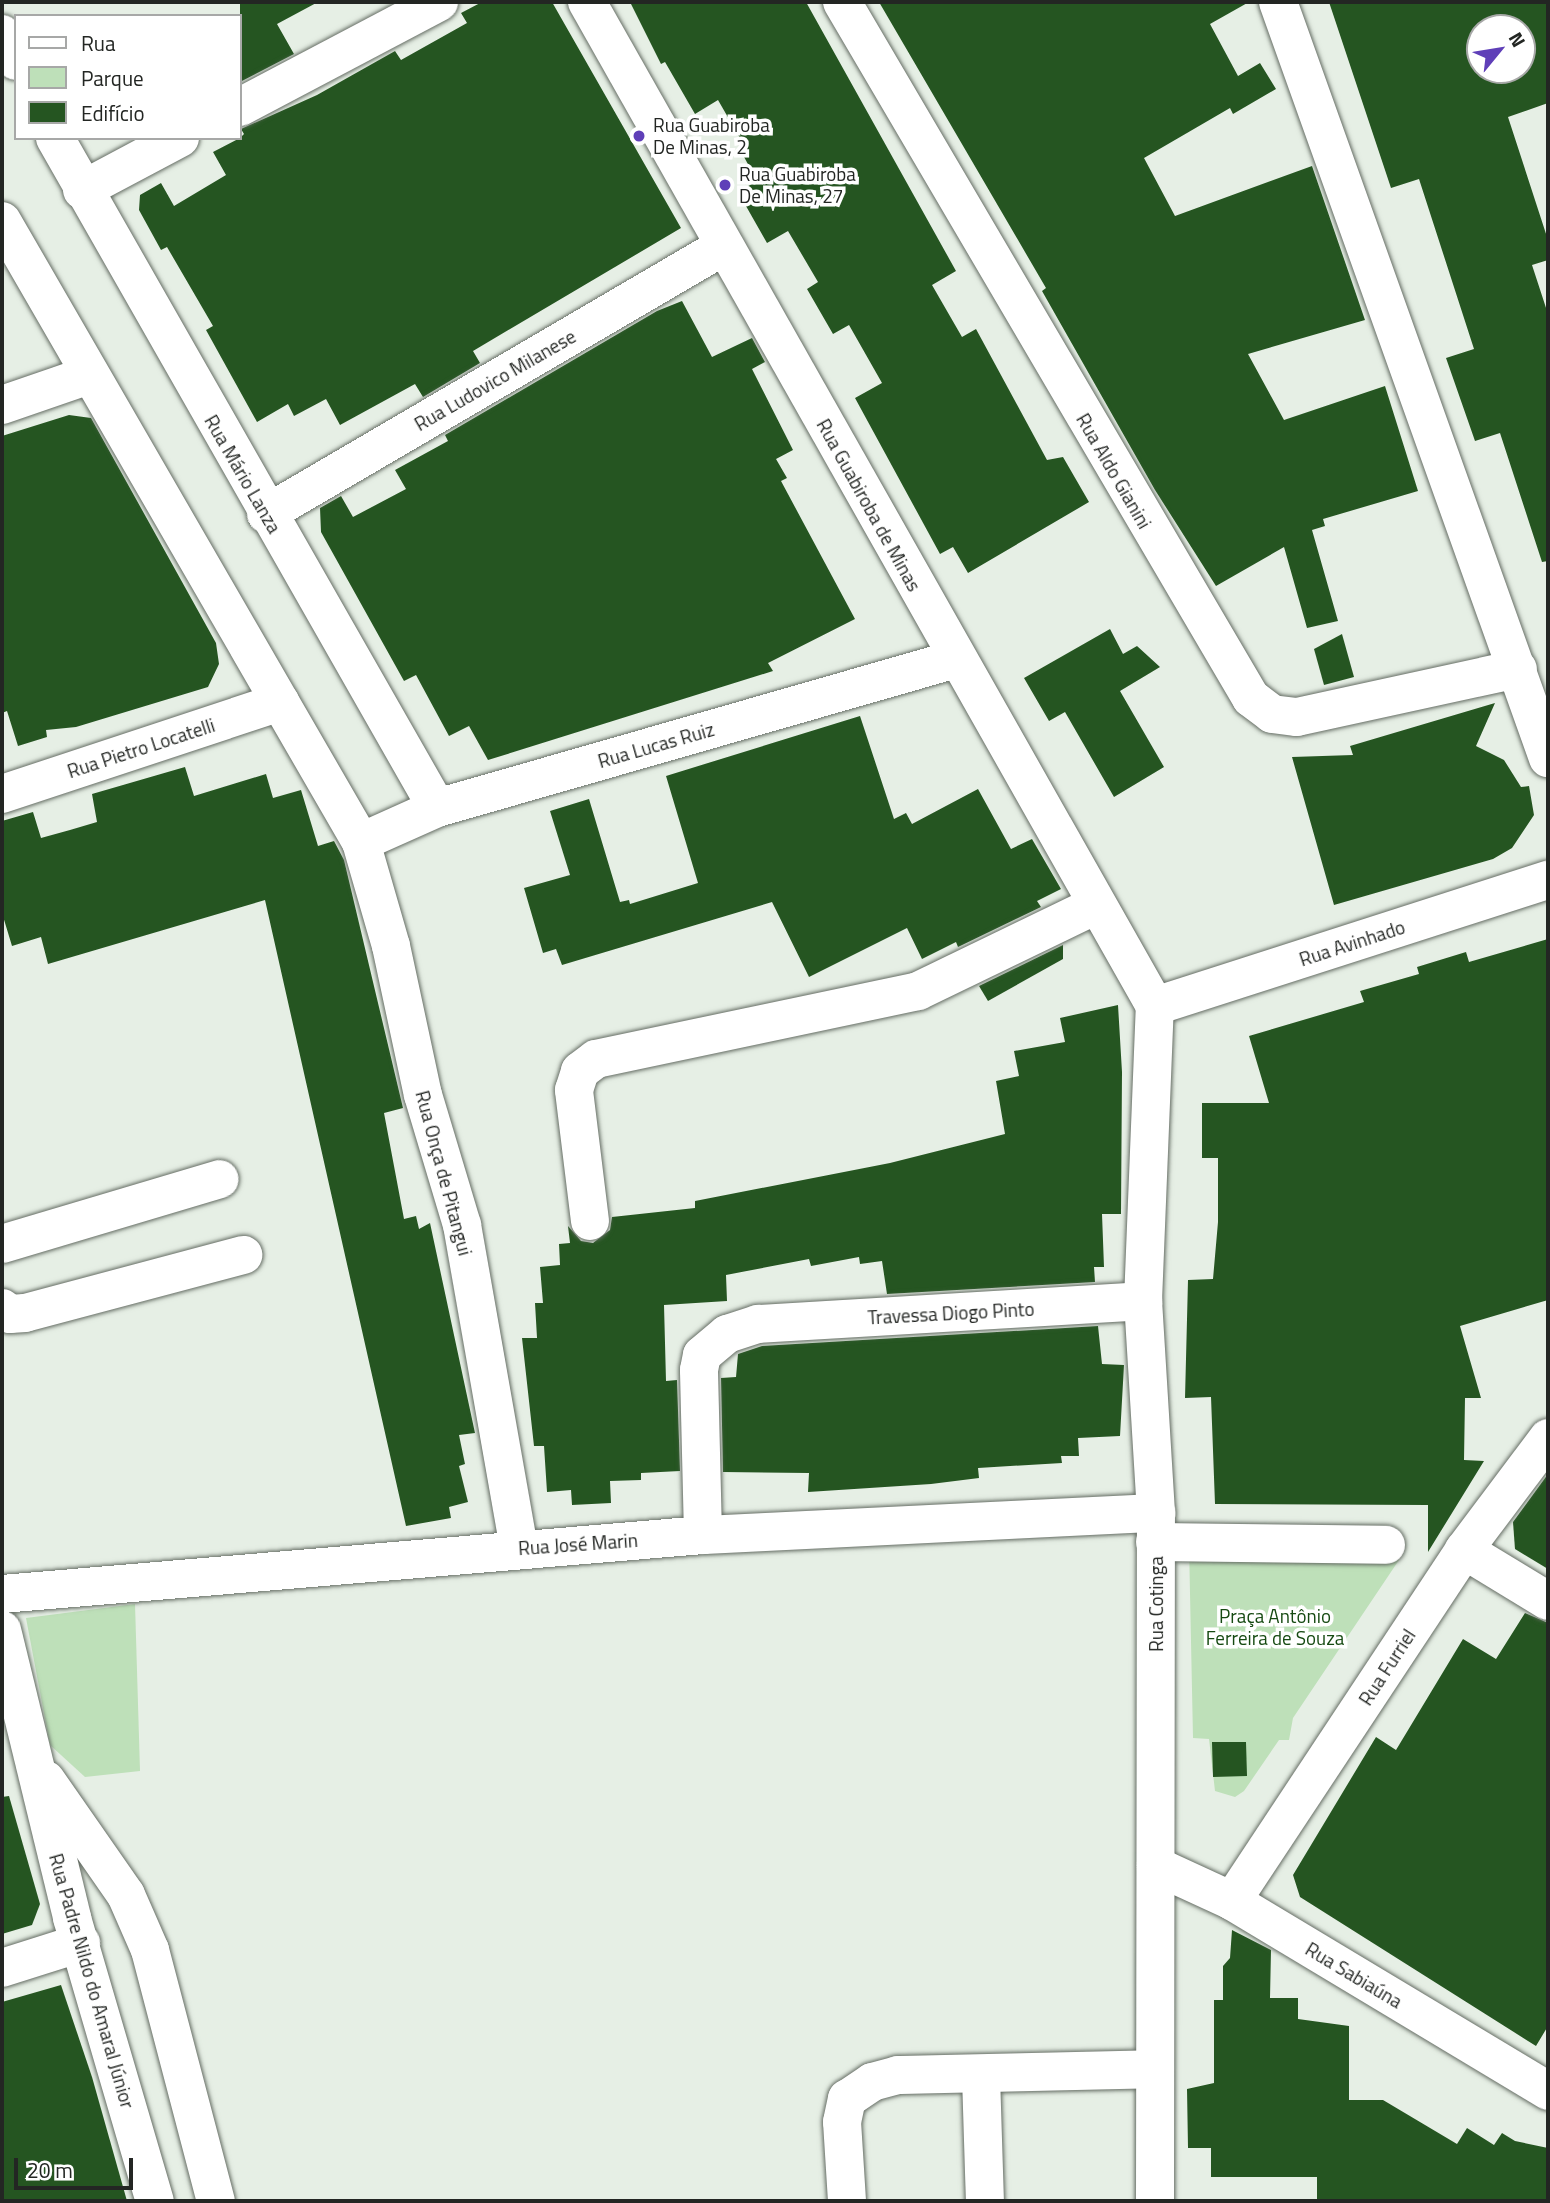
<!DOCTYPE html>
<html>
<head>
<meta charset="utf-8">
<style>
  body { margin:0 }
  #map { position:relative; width:1550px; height:2203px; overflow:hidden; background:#e6efe5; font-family:"Titillium Web",sans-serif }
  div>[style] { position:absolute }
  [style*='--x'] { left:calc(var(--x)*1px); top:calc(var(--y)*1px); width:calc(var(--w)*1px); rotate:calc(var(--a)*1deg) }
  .green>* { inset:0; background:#bee0b9 }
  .building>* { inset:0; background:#255521 }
  .roads { filter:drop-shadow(0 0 2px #656d64) drop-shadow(0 0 2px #656d64) }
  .minor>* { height:38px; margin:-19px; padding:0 19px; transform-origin:19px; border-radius:19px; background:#fff }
  .dots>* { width:19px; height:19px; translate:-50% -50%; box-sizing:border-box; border:4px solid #fff; border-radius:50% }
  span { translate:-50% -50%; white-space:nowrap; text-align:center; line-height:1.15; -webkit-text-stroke:7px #fff; paint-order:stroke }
  .poi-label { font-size:19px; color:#232623 }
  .left { translate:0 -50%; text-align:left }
  .street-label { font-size:19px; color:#232623 }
  .park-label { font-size:19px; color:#164a12 }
  .frame { position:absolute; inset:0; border:4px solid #232623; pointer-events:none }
  .legend { position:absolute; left:14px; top:14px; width:228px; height:126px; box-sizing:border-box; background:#fff; border:2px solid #a7a8a7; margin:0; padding:9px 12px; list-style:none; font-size:21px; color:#232623 }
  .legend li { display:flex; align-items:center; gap:14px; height:35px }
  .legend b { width:35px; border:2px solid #a7a8a7 }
  .north { position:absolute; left:1466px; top:14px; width:70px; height:70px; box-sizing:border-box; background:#fff; border:2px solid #a7a8a7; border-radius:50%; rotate:60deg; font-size:19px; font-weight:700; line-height:28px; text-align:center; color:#232623 }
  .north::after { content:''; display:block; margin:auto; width:24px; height:32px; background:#5f3fb8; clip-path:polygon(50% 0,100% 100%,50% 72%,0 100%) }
  .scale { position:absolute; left:14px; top:2158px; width:119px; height:32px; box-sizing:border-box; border:4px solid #232623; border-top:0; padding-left:9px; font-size:21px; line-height:24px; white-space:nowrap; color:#232623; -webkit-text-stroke:5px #fff; paint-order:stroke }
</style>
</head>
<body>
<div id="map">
  <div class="green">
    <i style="clip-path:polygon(1189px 1545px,1322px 1559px,1399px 1560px,1293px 1718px,1289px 1740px,1279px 1740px,1244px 1791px,1235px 1797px,1215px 1791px,1209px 1739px,1193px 1738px)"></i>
    <i style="clip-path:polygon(135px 1604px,140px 1771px,85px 1777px,50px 1745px,26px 1618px)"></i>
  </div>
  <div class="building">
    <i style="clip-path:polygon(240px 2px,318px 2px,277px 24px,294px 54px,240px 82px)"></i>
    <i style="clip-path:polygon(482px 2px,552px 2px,681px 228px,473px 351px,480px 363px,423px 397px,415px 384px,340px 425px,326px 399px,294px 416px,288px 404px,257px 422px,206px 330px,213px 326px,167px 247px,161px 250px,139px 210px,140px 195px,161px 183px,174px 206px,226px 175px,213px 152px,240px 138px,244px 134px,241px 129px,317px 95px,395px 51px,401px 60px,467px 23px,461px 13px)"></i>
    <i style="clip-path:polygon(630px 2px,806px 2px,956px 271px,932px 285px,962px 337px,976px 329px,1047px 460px,1063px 457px,1089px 502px,968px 573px,953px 547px,940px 554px,855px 398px,882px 383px,849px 325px,833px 334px,807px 289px,818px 282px,788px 231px,767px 243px,738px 192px,757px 181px,743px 155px,748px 152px,718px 100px,695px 114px,665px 62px,661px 64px)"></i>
    <i style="clip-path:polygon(879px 2px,1249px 2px,1210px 24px,1238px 76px,1260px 63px,1276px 89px,1233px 114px,1230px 108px,1144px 158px,1175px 216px,1312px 166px,1365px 320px,1248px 354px,1284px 420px,1385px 386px,1418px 491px,1323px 519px,1325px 526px,1312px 530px,1338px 621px,1307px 628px,1284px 547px,1216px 586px,1155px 490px,1042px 291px,1046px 288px)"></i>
    <i style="clip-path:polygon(evenodd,1329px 2px,1548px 2px,1548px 103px,1508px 117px,1548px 240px,1548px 260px,1532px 265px,1548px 314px,1548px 561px,1542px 562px,1500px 433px,1475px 441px,1446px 358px,1474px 349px,1419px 179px,1391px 188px,1329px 2px,1480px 28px,1522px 28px,1522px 70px,1480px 70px,1480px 28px)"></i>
    <i style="clip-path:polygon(682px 301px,712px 357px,752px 338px,765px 362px,752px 369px,793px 450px,776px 459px,787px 478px,781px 481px,855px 619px,768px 663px,773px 671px,488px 760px,469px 726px,449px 736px,416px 675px,404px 681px,321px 532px,320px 508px,341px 496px,353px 517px,406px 489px,395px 470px,448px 441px,445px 435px,657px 311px)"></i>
    <i style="clip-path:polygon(69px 415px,91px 418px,216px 643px,219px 664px,208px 687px,76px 727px,46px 730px,47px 737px,18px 746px,7px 711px,2px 713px,2px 436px)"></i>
    <i style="clip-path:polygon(1110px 629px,1123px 654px,1137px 646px,1160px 667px,1120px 691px,1164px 767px,1114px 797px,1065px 712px,1049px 721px,1024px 678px)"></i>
    <i style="clip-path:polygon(1342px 634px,1354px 677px,1324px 685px,1314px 649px)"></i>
    <i style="clip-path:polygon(1495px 703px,1476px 746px,1504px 760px,1521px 787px,1529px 786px,1534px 815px,1512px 848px,1493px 859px,1334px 905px,1292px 757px,1353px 755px,1350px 746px)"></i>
    <i style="clip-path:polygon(860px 716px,894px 819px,906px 813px,912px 824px,978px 789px,1011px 849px,1032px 839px,1061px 889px,1037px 901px,1041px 907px,958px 947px,956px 942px,922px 959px,907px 928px,809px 977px,772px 902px,562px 965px,556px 949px,543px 953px,524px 888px,570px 875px,550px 811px,589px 799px,620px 902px,629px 900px,630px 904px,698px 883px,666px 776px)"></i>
    <i style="clip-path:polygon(185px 767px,194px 796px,266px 774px,273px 798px,301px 790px,318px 846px,334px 841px,344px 860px,403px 1108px,384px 1113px,404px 1219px,416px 1216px,419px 1229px,430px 1223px,475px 1433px,459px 1435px,465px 1464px,459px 1466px,468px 1502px,449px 1507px,451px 1518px,406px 1526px,265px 900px,48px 964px,41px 937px,12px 946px,2px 913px,2px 821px,33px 812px,41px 838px,70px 830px,97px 822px,92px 794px)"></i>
    <i style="clip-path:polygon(1548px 939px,1548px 1300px,1460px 1326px,1481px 1398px,1465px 1398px,1464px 1460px,1484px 1461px,1428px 1552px,1428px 1505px,1215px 1504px,1211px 1397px,1185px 1398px,1188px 1280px,1213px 1279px,1218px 1222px,1218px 1158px,1202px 1158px,1202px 1103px,1269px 1103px,1249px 1036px,1364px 1002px,1360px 991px,1419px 974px,1417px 967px,1466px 952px,1469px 962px)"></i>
    <i style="clip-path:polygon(1063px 945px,1063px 959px,988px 1001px,979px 986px)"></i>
    <i style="clip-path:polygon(1118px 1005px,1122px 1072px,1121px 1214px,1102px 1214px,1104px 1267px,1094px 1267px,1095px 1282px,887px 1294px,882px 1261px,860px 1264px,859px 1257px,811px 1266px,809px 1259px,726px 1275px,727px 1301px,664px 1305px,666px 1381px,677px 1380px,680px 1471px,641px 1473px,641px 1480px,610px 1481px,611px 1503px,572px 1505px,571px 1490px,547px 1492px,544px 1446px,534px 1446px,522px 1338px,537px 1338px,535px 1303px,543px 1303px,540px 1267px,560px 1265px,559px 1244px,570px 1243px,568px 1226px,581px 1241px,593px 1243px,610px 1230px,612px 1217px,695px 1208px,695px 1201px,890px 1163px,1005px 1134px,996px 1081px,1019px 1076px,1014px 1051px,1065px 1042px,1060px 1018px)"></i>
    <i style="clip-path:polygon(1098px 1326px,1102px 1364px,1124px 1365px,1120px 1436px,1078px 1438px,1079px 1456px,1061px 1456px,1062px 1463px,978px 1468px,979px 1478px,931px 1484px,808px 1492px,809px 1473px,723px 1472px,721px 1378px,736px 1377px,738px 1354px,762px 1346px)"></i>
    <i style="clip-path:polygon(1548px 1474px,1548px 1569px,1515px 1549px,1513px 1522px)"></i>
    <i style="clip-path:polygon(1525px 1613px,1548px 1623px,1548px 2026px,1536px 2046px,1300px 1897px,1293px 1875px,1376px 1737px,1396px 1750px,1463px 1639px,1496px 1659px)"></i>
    <i style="clip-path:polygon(1212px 1742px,1246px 1742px,1247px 1776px,1213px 1777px)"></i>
    <i style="clip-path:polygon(9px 1796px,40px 1904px,32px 1925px,2px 1934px,2px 1797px)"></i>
    <i style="clip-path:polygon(1232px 1930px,1271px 1950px,1270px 1998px,1298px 1998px,1298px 2019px,1349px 2026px,1349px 2100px,1383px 2100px,1457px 2144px,1467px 2128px,1494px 2145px,1502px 2133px,1515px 2141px,1548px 2148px,1548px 2201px,1317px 2201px,1317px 2177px,1211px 2177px,1211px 2148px,1188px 2148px,1187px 2089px,1214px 2083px,1214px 2000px,1223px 2000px,1223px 1966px,1230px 1958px)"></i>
    <i style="clip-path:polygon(61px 1985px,92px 2077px,127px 2201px,2px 2201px,2px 2002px)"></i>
  </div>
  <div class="roads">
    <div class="minor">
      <i style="--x:587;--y:2;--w:1154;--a:60.5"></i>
      <i style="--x:842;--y:2;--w:807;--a:59.56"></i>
      <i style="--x:1251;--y:698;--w:26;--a:37"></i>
      <i style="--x:1272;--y:714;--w:25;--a:7"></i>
      <i style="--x:1297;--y:717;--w:226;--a:-12.3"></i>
      <i style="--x:1278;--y:2;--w:803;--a:70.35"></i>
      <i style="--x:2;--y:34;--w:30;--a:63"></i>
      <i style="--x:240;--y:107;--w:225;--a:-27.8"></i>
      <i style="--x:55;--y:138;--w:771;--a:60.31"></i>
      <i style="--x:82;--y:190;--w:111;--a:-28"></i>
      <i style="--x:2;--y:221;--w:717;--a:59.97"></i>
      <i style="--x:361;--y:842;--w:108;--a:73.9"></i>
      <i style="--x:391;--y:946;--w:152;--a:77.9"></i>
      <i style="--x:423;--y:1095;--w:136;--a:73.3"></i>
      <i style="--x:462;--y:1225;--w:328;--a:80"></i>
      <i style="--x:2;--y:405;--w:92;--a:-19"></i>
      <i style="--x:266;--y:514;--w:531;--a:-30.33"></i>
      <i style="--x:2;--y:794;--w:293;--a:-18.3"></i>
      <i style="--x:361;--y:842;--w:83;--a:-24.1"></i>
      <i style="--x:437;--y:808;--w:540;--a:-16.02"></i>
      <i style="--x:1155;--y:1006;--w:413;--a:-17.8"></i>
      <i style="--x:590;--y:1221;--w:132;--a:-97"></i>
      <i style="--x:574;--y:1090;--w:20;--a:-72"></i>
      <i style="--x:580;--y:1071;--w:20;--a:-37"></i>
      <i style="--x:596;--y:1059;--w:329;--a:-11.9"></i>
      <i style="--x:918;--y:991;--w:198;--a:-25.8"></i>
      <i style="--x:2;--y:1244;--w:227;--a:-16.6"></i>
      <i style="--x:2;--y:1308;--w:10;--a:37"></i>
      <i style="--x:10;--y:1314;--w:15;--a:-4"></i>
      <i style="--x:25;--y:1313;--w:226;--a:-14.9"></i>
      <i style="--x:703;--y:1535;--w:165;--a:-91.4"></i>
      <i style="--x:699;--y:1370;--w:15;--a:-79"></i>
      <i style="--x:702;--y:1355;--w:33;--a:-40"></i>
      <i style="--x:727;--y:1334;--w:33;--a:-18"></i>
      <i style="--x:758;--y:1324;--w:386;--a:-3.4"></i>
      <i style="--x:1155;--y:1542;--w:231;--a:0.7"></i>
      <i style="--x:1464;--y:1550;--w:98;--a:31.3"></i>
      <i style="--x:2;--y:1594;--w:703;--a:-4.81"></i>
      <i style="--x:703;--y:1535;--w:454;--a:-2.8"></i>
      <i style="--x:2;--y:1630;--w:296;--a:76.3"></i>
      <i style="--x:72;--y:1918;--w:295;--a:73.7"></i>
      <i style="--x:46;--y:1780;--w:140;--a:55.2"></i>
      <i style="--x:126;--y:1895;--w:60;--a:66.4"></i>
      <i style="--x:150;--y:1950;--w:260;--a:75.3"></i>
      <i style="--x:1156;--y:1866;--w:84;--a:24.7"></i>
      <i style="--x:1232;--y:1901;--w:369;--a:31"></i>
      <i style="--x:1232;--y:1901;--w:421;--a:-56.5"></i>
      <i style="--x:1464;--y:1550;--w:140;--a:-53.1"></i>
      <i style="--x:2;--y:1968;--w:83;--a:-17.6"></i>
      <i style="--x:981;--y:2076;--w:125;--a:88.2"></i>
      <i style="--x:847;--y:2201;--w:79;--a:-93.6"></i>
      <i style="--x:842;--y:2122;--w:24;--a:-78"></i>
      <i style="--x:847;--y:2099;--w:30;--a:-34"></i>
      <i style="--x:872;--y:2082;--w:27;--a:-15"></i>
      <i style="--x:898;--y:2075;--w:257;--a:-1.3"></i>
      <i style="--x:1155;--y:2201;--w:688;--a:-89.92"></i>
      <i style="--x:1156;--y:1513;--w:212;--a:-93.5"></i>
      <i style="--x:1143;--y:1301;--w:295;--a:-87.7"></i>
    </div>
  </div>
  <div class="dots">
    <i style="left:639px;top:136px;background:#5f3fb8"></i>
    <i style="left:725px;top:185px;background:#5f3fb8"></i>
  </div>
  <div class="poi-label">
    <span class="left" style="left:653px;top:136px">Rua Guabiroba<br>De Minas, 2</span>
    <span class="left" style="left:739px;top:185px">Rua Guabiroba<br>De Minas, 27</span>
  </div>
  <div class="street-label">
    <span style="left:495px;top:380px;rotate:-30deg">Rua Ludovico Milanese</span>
    <span style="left:1114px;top:471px;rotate:60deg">Rua Aldo Gianini</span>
    <span style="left:243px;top:474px;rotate:60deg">Rua Mário Lanza</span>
    <span style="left:869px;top:505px;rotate:61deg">Rua Guabiroba de Minas</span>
    <span style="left:656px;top:745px;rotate:-16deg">Rua Lucas Ruiz</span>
    <span style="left:141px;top:748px;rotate:-18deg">Rua Pietro Locatelli</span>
    <span style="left:1352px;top:943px;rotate:-18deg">Rua Avinhado</span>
    <span style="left:444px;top:1173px;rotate:75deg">Rua Onça de Pitangui</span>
    <span style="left:951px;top:1313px;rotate:-3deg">Travessa Diogo Pinto</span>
    <span style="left:578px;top:1544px;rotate:-4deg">Rua José Marin</span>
    <span style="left:1156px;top:1604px;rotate:-90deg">Rua Cotinga</span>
    <span style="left:1387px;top:1667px;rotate:-57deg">Rua Furriel</span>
    <span style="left:1354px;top:1975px;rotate:31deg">Rua Sabiaúna</span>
    <span style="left:92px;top:1981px;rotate:74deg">Rua Padre Nildo do Amaral Júnior</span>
  </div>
  <div class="park-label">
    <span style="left:1275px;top:1627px">Praça Antônio<br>Ferreira de Souza</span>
  </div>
  <div class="frame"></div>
  <ul class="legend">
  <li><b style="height:9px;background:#fff"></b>Rua</li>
  <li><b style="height:19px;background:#bee0b9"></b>Parque</li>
  <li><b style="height:19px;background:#255521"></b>Edifício</li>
  </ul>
  <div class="north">N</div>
  <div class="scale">20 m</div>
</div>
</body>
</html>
